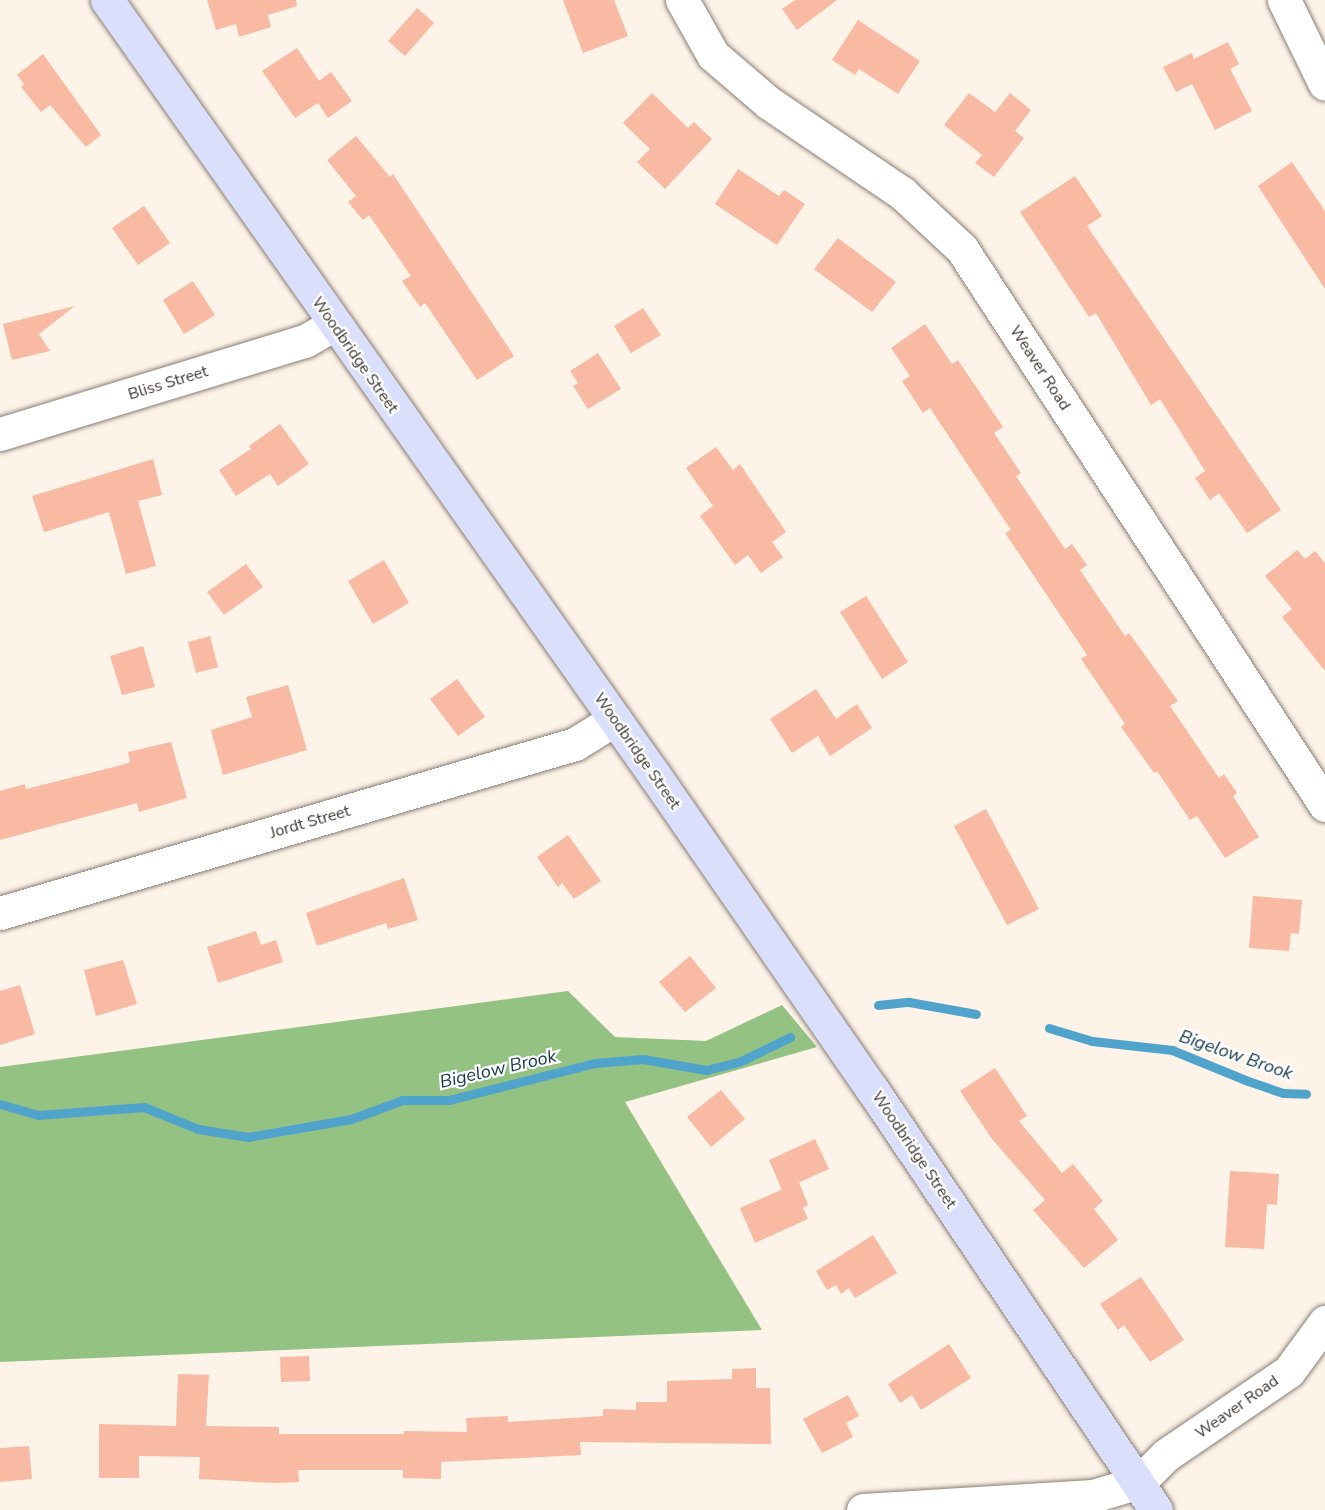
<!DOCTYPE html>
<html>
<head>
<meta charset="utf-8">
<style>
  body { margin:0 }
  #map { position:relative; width:1325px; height:1510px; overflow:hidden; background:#fdf3e9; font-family:"Nunito Sans",sans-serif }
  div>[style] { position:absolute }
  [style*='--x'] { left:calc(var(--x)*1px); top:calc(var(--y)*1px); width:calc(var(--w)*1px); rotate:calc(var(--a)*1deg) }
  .forest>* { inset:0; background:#93c283 }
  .stream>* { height:9px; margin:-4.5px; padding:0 4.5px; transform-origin:4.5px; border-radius:4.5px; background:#50a3cb }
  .building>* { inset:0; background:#f8baa2 }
  .roads { filter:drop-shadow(0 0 2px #8a7e73) drop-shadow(0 0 2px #8a7e73) }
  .minor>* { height:33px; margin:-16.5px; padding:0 16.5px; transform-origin:16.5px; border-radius:16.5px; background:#fff }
  .major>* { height:33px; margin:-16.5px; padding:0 16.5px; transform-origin:16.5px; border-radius:16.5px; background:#dae0fb }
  span { translate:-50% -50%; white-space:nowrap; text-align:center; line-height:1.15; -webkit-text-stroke:4.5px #fff; paint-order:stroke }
  .street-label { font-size:16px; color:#39342f }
  .water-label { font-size:18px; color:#133849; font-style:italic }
</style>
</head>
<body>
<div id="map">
  <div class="forest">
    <i style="clip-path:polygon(568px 991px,615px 1037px,706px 1041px,782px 1005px,817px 1047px,625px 1102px,762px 1330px,0 1362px,0 1067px)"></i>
  </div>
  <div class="stream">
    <i style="--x:878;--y:1005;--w:31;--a:-6"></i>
    <i style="--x:909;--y:1002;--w:68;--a:10.2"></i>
    <i style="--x:1049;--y:1028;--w:45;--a:16.8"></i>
    <i style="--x:1092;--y:1041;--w:81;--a:6.4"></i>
    <i style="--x:1172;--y:1050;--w:82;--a:22.2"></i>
    <i style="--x:1248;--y:1081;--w:37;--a:19"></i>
    <i style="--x:1283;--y:1093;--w:23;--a:2"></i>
    <i style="--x:0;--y:1104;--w:40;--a:16"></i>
    <i style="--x:38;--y:1115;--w:106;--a:-4.3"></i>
    <i style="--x:144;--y:1107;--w:58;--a:22.2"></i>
    <i style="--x:198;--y:1129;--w:51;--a:9.1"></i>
    <i style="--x:248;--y:1137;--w:105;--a:-9.9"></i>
    <i style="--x:351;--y:1119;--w:55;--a:-20.1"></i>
    <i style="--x:403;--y:1100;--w:46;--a:0"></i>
    <i style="--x:449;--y:1100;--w:151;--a:-14.2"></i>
    <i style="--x:595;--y:1063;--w:48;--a:-4.8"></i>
    <i style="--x:643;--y:1059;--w:64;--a:9.9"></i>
    <i style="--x:706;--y:1070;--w:34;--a:-14"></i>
    <i style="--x:739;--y:1062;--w:57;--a:-26.1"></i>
  </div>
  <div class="building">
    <i style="clip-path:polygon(207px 0,296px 0,297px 6px,268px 15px,271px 27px,239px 37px,236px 24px,216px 30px)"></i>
    <i style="clip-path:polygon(563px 0,614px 0,628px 36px,583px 53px)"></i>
    <i style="clip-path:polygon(795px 0,837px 0,797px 30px,782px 9px)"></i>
    <i style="clip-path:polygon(417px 8px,434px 23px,405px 56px,388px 41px)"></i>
    <i style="clip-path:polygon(858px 20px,920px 61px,898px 94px,859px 69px,855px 75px,832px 60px)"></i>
    <i style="clip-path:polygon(1228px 42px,1239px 64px,1230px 69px,1252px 111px,1215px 130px,1192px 84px,1176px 92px,1163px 67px,1192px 53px,1194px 59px)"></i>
    <i style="clip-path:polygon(297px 48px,319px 81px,331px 72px,352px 101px,328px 118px,318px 103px,295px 118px,262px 71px)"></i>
    <i style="clip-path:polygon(43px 54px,101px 135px,86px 147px,50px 105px,41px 112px,21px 87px,24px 84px,17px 75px)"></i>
    <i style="clip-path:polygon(652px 93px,688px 128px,694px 122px,712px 139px,665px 189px,637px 162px,650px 149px,623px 123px)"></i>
    <i style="clip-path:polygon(969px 93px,995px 112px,1010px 93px,1031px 110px,1015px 131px,1024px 138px,994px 177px,975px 163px,982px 155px,944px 125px)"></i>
    <i style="clip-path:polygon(356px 136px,390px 177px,393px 174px,514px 356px,477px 380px,425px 303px,420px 307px,402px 281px,411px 276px,369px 215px,363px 220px,348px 202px,356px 196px,327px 160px)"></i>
    <i style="clip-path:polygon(1292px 162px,1325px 211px,1325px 289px,1258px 186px)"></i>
    <i style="clip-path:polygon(738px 169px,779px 196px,784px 190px,805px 204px,777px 245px,715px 204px)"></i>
    <i style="clip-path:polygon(1075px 176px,1102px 216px,1087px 226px,1281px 510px,1247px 533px,1219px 493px,1210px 500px,1195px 478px,1205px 471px,1160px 399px,1151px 405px,1096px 313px,1089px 317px,1020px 212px)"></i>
    <i style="clip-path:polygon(144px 206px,170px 243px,138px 265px,112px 228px)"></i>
    <i style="clip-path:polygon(838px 238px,896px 282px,872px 312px,814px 269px)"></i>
    <i style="clip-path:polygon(193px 281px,215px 315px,184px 334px,163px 300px)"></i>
    <i style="clip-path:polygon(75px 306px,39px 334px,50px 351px,12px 360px,3px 324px)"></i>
    <i style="clip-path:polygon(643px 308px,661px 335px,631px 353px,614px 326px)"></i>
    <i style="clip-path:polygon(925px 324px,952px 364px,958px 360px,1003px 427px,994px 433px,1021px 473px,1016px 476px,1065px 549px,1072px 544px,1087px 565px,1080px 570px,1125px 636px,1129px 633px,1178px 701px,1170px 706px,1219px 778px,1224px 774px,1237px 793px,1233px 796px,1259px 837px,1225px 858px,1197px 816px,1190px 820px,1157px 771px,1154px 773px,1121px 727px,1125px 724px,1081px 659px,1087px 655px,1005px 533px,1011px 530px,930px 408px,923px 413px,902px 381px,910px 376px,891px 348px)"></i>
    <i style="clip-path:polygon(598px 353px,621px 389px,588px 409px,573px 386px,578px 383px,570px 371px)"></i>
    <i style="clip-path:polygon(280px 424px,309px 464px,278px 486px,270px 474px,236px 496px,219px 470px,251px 449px,249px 446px)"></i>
    <i style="clip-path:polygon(716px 447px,733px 470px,740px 464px,786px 532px,772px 542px,783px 557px,761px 573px,748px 555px,735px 565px,700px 516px,713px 506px,686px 468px)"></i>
    <i style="clip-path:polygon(153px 459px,162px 495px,138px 501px,156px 566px,126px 574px,109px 512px,44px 532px,32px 496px)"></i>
    <i style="clip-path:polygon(1297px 550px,1305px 559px,1315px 551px,1325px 563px,1325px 671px,1282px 617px,1292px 609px,1265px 576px)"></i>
    <i style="clip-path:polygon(384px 560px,409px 603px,373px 624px,348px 581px)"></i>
    <i style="clip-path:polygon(246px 564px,263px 587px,224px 615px,207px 592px)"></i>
    <i style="clip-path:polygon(866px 596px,908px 662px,882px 679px,840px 612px)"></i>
    <i style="clip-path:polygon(210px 636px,218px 667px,196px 673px,188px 642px)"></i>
    <i style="clip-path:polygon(143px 646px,155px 687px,122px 695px,110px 656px)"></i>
    <i style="clip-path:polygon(457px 679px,485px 717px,458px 736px,430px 699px)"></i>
    <i style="clip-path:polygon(288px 685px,307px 750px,223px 775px,211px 730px,252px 717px,246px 697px)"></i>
    <i style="clip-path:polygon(816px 689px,836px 719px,857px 704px,872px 728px,830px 756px,818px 736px,792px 753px,770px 719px)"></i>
    <i style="clip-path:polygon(171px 742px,187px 798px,139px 812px,137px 803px,0 840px,0 791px,25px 784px,26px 789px,122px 765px,130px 762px,128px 752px)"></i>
    <i style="clip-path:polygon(986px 809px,1039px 909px,1007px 925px,954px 826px)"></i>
    <i style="clip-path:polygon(568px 835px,601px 881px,574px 899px,562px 883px,558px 887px,537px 857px)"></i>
    <i style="clip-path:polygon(404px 878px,418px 920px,388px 929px,386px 923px,317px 946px,306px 913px)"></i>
    <i style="clip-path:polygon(1253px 896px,1302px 900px,1299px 934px,1291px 933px,1289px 951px,1249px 948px)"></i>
    <i style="clip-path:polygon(256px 931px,261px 945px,276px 940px,283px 962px,218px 983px,207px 947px)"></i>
    <i style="clip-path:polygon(690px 956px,716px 988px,685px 1012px,659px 982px)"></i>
    <i style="clip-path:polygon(123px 960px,137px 1004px,96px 1016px,84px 970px)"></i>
    <i style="clip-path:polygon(20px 985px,35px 1034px,0 1045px,0 991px)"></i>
    <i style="clip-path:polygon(995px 1068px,1027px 1116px,1019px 1121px,1062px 1173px,1073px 1164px,1103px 1201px,1094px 1209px,1118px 1240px,1084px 1268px,1033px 1210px,1045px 1200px,992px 1139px,960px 1091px)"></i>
    <i style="clip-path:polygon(721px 1090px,745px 1119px,711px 1147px,687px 1117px)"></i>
    <i style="clip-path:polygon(815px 1139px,829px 1169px,782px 1190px,769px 1160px)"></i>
    <i style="clip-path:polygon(1230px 1171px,1279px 1174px,1277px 1205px,1267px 1204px,1264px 1249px,1225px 1247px)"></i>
    <i style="clip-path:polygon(799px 1182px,808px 1205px,803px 1208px,808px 1219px,755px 1243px,740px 1208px)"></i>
    <i style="clip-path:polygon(873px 1235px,897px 1273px,855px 1298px,849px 1288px,841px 1294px,836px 1285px,827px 1290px,816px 1271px)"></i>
    <i style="clip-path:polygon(1141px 1277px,1184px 1340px,1150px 1362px,1124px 1325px,1118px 1330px,1100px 1304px)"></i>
    <i style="clip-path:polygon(949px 1344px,971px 1378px,921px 1410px,912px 1395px,900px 1403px,888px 1384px)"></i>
    <i style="clip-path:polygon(309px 1356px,310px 1381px,281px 1382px,280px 1357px)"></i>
    <i style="clip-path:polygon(756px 1368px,756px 1388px,770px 1388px,771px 1444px,580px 1442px,581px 1455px,441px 1462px,441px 1479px,403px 1478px,403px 1470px,298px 1470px,299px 1482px,275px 1483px,199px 1479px,200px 1457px,139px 1456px,139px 1478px,99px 1478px,99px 1424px,176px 1426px,178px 1374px,209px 1375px,206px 1426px,279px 1427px,279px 1434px,404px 1434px,404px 1431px,467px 1432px,466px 1418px,508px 1416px,508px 1422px,603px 1416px,603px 1409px,636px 1410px,636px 1402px,667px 1402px,667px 1381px,732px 1379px,732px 1369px)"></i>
    <i style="clip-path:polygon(848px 1395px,859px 1416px,846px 1423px,853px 1437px,822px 1453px,803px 1419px)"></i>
    <i style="clip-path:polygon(29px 1446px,32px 1479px,0 1482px,0 1448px)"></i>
  </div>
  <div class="roads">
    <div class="minor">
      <i style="--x:682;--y:0;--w:63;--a:60.6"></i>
      <i style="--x:713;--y:55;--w:74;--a:40.6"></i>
      <i style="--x:769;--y:103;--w:161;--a:34.1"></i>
      <i style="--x:902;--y:193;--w:82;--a:43"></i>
      <i style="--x:962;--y:249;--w:664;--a:56.86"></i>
      <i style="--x:1284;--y:0;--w:93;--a:64"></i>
      <i style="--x:0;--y:434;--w:319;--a:-17"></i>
      <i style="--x:305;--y:341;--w:32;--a:-30"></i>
      <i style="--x:0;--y:913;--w:599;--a:-16.38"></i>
      <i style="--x:575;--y:744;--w:47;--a:-32"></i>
      <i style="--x:863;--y:1510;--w:230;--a:-3.5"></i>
      <i style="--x:1093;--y:1496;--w:48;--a:-16.9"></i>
      <i style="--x:1139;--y:1482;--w:38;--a:-45"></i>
      <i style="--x:1166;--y:1455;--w:149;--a:-34.3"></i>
      <i style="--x:1289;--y:1371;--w:61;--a:-53.7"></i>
    </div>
    <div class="major">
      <i style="--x:107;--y:0;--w:950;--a:54.77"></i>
      <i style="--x:655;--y:776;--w:381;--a:55.3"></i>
      <i style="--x:872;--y:1089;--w:508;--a:56"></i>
    </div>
  </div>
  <div class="street-label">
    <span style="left:355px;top:355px;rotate:55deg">Woodbridge Street</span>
    <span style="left:1040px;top:368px;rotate:57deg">Weaver Road</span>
    <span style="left:168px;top:383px;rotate:-17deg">Bliss Street</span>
    <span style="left:637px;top:751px;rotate:55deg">Woodbridge Street</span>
    <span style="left:310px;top:822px;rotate:-16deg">Jordt Street</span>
    <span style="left:914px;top:1150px;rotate:56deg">Woodbridge Street</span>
    <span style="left:1237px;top:1407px;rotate:-35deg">Weaver Road</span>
  </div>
  <div class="water-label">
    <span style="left:1236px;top:1055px;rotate:19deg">Bigelow Brook</span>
    <span style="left:498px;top:1069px;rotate:-13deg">Bigelow Brook</span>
  </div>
</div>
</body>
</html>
